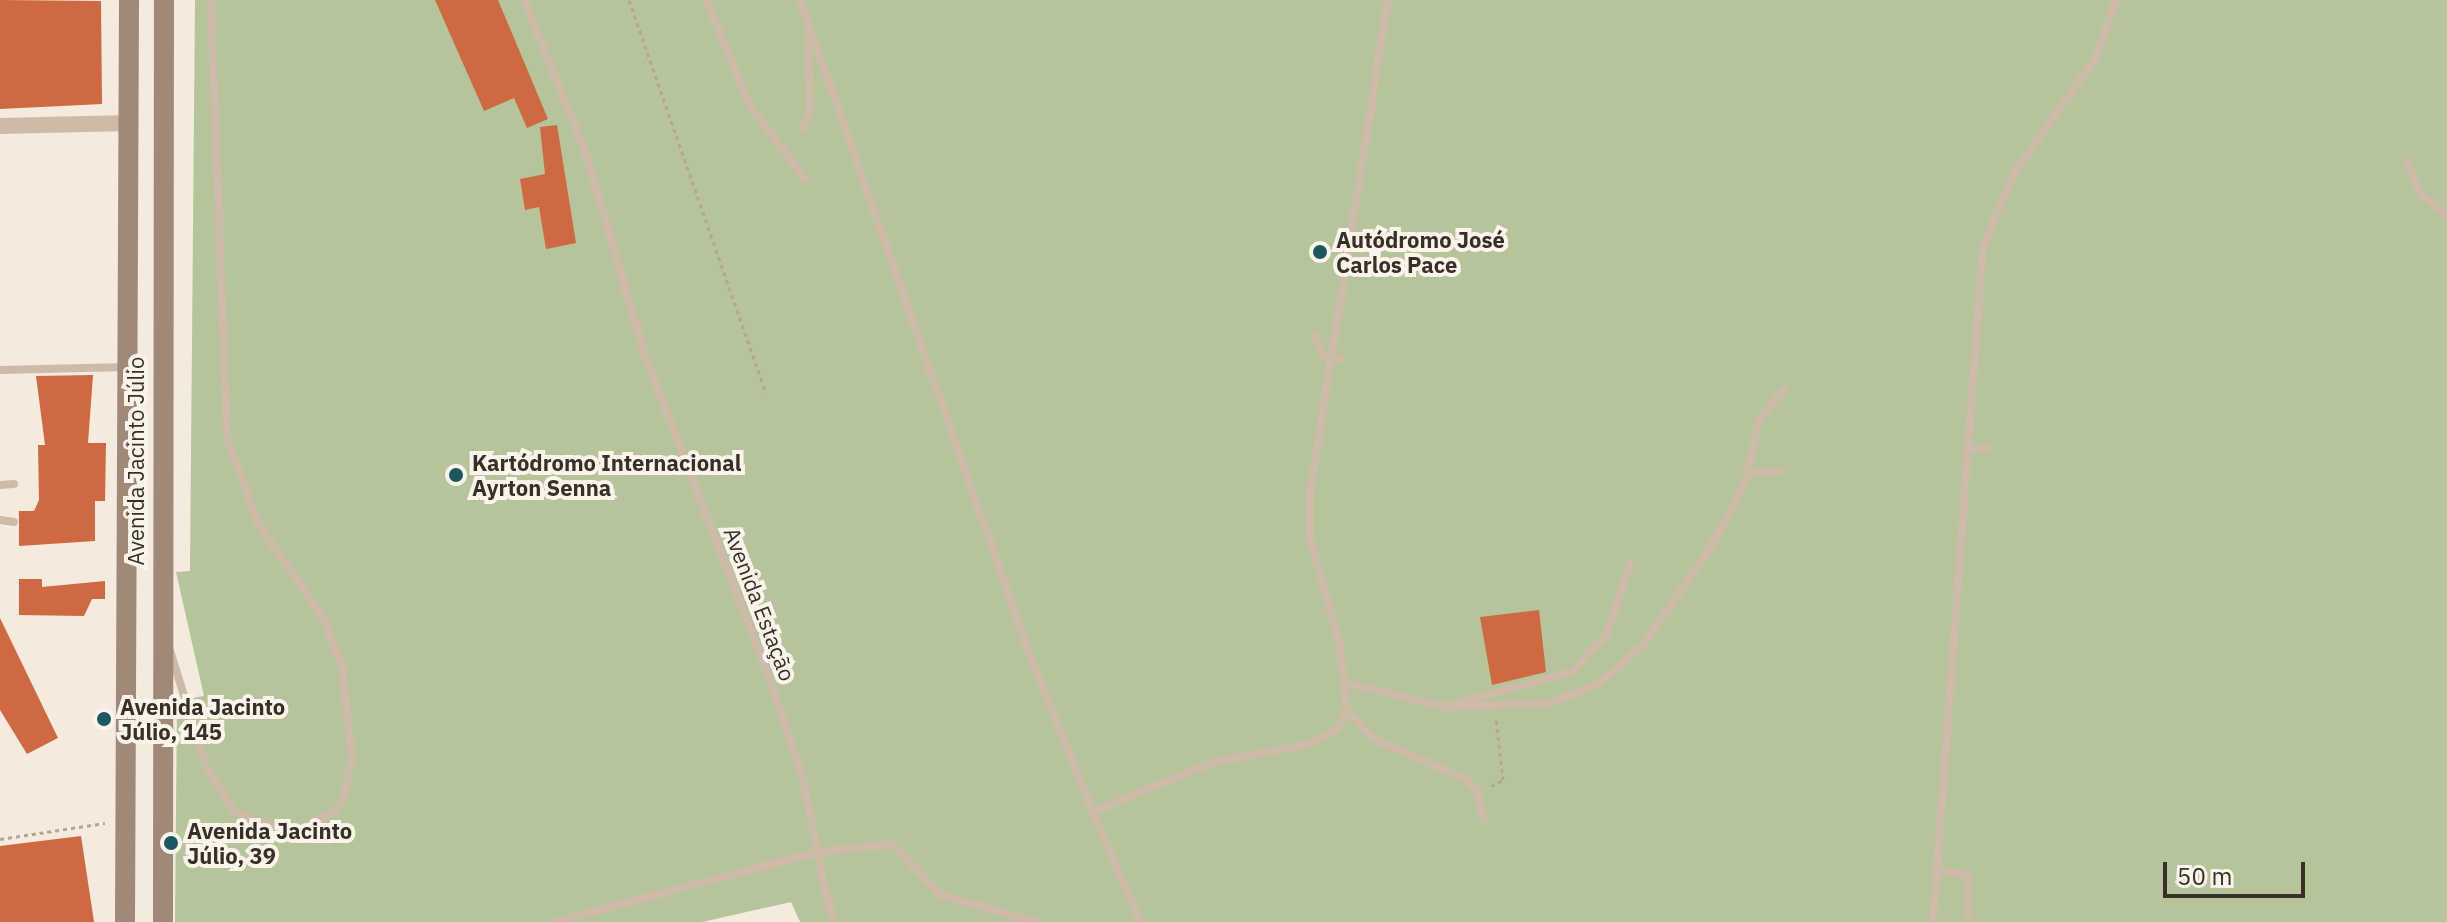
<!DOCTYPE html>
<html>
<head>
<meta charset="utf-8">
<style>
  body { margin:0 }
  #map { position:relative; width:2447px; height:922px; overflow:hidden; background:#f4eadd; font-family:"IBM Plex Sans",sans-serif }
  div>[style] { position:absolute }
  [style*='--x'] { left:calc(var(--x)*1px); top:calc(var(--y)*1px); width:calc(var(--w)*1px); rotate:calc(var(--a)*1deg) }
  .green>* { inset:0; background:#b5c49b }
  .building>* { inset:0; background:#ce6941 }
  .path>* { height:3px; margin-top:-1.5px; transform-origin:0; background:repeating-linear-gradient(90deg,#b9a492 0 4px,transparent 0 8px) }
  .lane>* { height:8px; margin:-4px; padding:0 4px; transform-origin:4px; border-radius:4px; background:#cdbaa8 }
  .street>* { height:16px; margin:-8px; padding:0 8px; transform-origin:8px; border-radius:8px; background:#cdbaa8 }
  .secondary>* { height:20px; margin:-10px; padding:0 10px; transform-origin:10px; border-radius:10px; background:#a18979 }
  .dots>* { width:22px; height:22px; translate:-50% -50%; box-sizing:border-box; border:4px solid #fbf4ea; border-radius:50% }
  span { translate:-50% -50%; white-space:nowrap; text-align:center; line-height:1.15; -webkit-text-stroke:8px #fbf4ea; paint-order:stroke }
  .poi-label { font-size:22px; color:#392e28; font-weight:700 }
  .left { translate:0 -50%; text-align:left }
  .street-label { font-size:22px; color:#392e28 }
  .scale { position:absolute; left:2163px; top:862px; width:142px; height:36px; box-sizing:border-box; border:4px solid #392e28; border-top:0; padding-left:10px; font-size:24px; line-height:28px; white-space:nowrap; color:#392e28; -webkit-text-stroke:6px #fbf4ea; paint-order:stroke }
</style>
</head>
<body>
<div id="map">
  <div class="green">
    <i style="clip-path:polygon(195px 0,2447px 0,2447px 922px,800px 922px,791px 902px,702px 922px,175px 922px,177px 701px,204px 696px,176px 572px,190px 571px)"></i>
  </div>
  <div class="building">
    <i style="clip-path:polygon(0 0,101px 1px,102px 104px,0 109px)"></i>
    <i style="clip-path:polygon(435px 0,498px 0,548px 119px,527px 128px,514px 98px,484px 111px)"></i>
    <i style="clip-path:polygon(557px 125px,576px 243px,546px 249px,539px 207px,525px 210px,520px 179px,545px 174px,540px 127px)"></i>
    <i style="clip-path:polygon(93px 375px,88px 443px,106px 443px,105px 501px,95px 501px,95px 541px,19px 546px,19px 511px,34px 511px,39px 500px,38px 445px,45px 445px,36px 376px)"></i>
    <i style="clip-path:polygon(19px 579px,42px 579px,42px 587px,105px 581px,105px 599px,92px 599px,84px 616px,19px 615px)"></i>
    <i style="clip-path:polygon(1539px 610px,1546px 672px,1492px 685px,1480px 617px)"></i>
    <i style="clip-path:polygon(0 618px,58px 738px,27px 754px,0 710px)"></i>
    <i style="clip-path:polygon(81px 836px,94px 922px,0 922px,0 846px)"></i>
  </div>
  <div class="path">
    <i style="--x:629;--y:0;--w:416;--a:70.8"></i>
    <i style="--x:1491;--y:786;--w:13;--a:-27"></i>
    <i style="--x:1503;--y:780;--w:61;--a:-96.5"></i>
    <i style="--x:0;--y:839;--w:106;--a:-8.7"></i>
  </div>
  <div class="lane">
    <i style="--x:524;--y:0;--w:166;--a:68.1"></i>
    <i style="--x:586;--y:154;--w:214;--a:73.7"></i>
    <i style="--x:646;--y:359;--w:336;--a:68.9"></i>
    <i style="--x:767;--y:672;--w:116;--a:71.4"></i>
    <i style="--x:804;--y:782;--w:71;--a:79.5"></i>
    <i style="--x:817;--y:852;--w:75;--a:-6.1"></i>
    <i style="--x:892;--y:844;--w:71;--a:46.1"></i>
    <i style="--x:941;--y:895;--w:99;--a:15.9"></i>
    <i style="--x:706;--y:0;--w:113;--a:67.5"></i>
    <i style="--x:749;--y:104;--w:94;--a:53.3"></i>
    <i style="--x:800;--y:0;--w:701;--a:70.66"></i>
    <i style="--x:1032;--y:661;--w:163;--a:68"></i>
    <i style="--x:803;--y:130;--w:23;--a:-72"></i>
    <i style="--x:810;--y:108;--w:76;--a:-91.5"></i>
    <i style="--x:2406;--y:161;--w:36;--a:66"></i>
    <i style="--x:2421;--y:194;--w:33;--a:39"></i>
    <i style="--x:1315;--y:337;--w:21;--a:67"></i>
    <i style="--x:1323;--y:356;--w:19;--a:9"></i>
    <i style="--x:0;--y:370;--w:127;--a:-1.4"></i>
    <i style="--x:1966;--y:448;--w:21;--a:3"></i>
    <i style="--x:1747;--y:473;--w:35;--a:-3"></i>
    <i style="--x:0;--y:485;--w:14;--a:-4"></i>
    <i style="--x:0;--y:520;--w:14;--a:8"></i>
    <i style="--x:168;--y:644;--w:129;--a:72.8"></i>
    <i style="--x:206;--y:767;--w:54;--a:57.2"></i>
    <i style="--x:235;--y:812;--w:58;--a:21.3"></i>
    <i style="--x:289;--y:833;--w:50;--a:-25"></i>
    <i style="--x:334;--y:812;--w:17;--a:-54"></i>
    <i style="--x:344;--y:798;--w:43;--a:-79.2"></i>
    <i style="--x:352;--y:756;--w:89;--a:-96.5"></i>
    <i style="--x:342;--y:668;--w:52;--a:-110.2"></i>
    <i style="--x:324;--y:619;--w:116;--a:-124.8"></i>
    <i style="--x:258;--y:524;--w:91;--a:-109.8"></i>
    <i style="--x:227;--y:438;--w:438;--a:-92.1"></i>
    <i style="--x:1345;--y:683;--w:104;--a:13.4"></i>
    <i style="--x:1446;--y:707;--w:105;--a:-2.2"></i>
    <i style="--x:1551;--y:703;--w:53;--a:-22.2"></i>
    <i style="--x:1600;--y:683;--w:59;--a:-41.6"></i>
    <i style="--x:1644;--y:644;--w:118;--a:-55.4"></i>
    <i style="--x:1711;--y:547;--w:72;--a:-62"></i>
    <i style="--x:1745;--y:483;--w:65;--a:-77.5"></i>
    <i style="--x:1759;--y:420;--w:38;--a:-50"></i>
    <i style="--x:1446;--y:706;--w:131;--a:-15.1"></i>
    <i style="--x:1572;--y:672;--w:50;--a:-46.6"></i>
    <i style="--x:1606;--y:636;--w:77;--a:-71.8"></i>
    <i style="--x:1347;--y:710;--w:40;--a:47"></i>
    <i style="--x:1374;--y:739;--w:99;--a:23.7"></i>
    <i style="--x:1465;--y:779;--w:15;--a:42"></i>
    <i style="--x:1476;--y:789;--w:31;--a:75"></i>
    <i style="--x:1937;--y:871;--w:32;--a:7"></i>
    <i style="--x:1969;--y:875;--w:47;--a:90"></i>
    <i style="--x:554;--y:922;--w:272;--a:-14.9"></i>
    <i style="--x:817;--y:852;--w:72;--a:77.1"></i>
    <i style="--x:1140;--y:922;--w:120;--a:-113.1"></i>
    <i style="--x:1093;--y:812;--w:127;--a:-22.7"></i>
    <i style="--x:1210;--y:763;--w:100;--a:-11"></i>
    <i style="--x:1308;--y:744;--w:33;--a:-27"></i>
    <i style="--x:1337;--y:729;--w:21;--a:-62"></i>
    <i style="--x:1347;--y:710;--w:68;--a:-96.7"></i>
    <i style="--x:1339;--y:642;--w:108;--a:-105.6"></i>
    <i style="--x:1310;--y:538;--w:46;--a:-90"></i>
    <i style="--x:1310;--y:492;--w:498;--a:-81"></i>
    <i style="--x:1933;--y:922;--w:678;--a:-85.77"></i>
    <i style="--x:1983;--y:246;--w:79;--a:-67"></i>
    <i style="--x:2014;--y:173;--w:143;--a:-54.6"></i>
    <i style="--x:2097;--y:56;--w:59;--a:-71.3"></i>
  </div>
  <div class="street">
    <i style="--x:0;--y:126;--w:129;--a:-1.3"></i>
  </div>
  <div class="secondary">
    <i style="--x:125;--y:922;--w:922;--a:-89.75"></i>
    <i style="--x:163;--y:922;--w:922;--a:-89.94"></i>
  </div>
  <div class="dots">
    <i style="left:1320px;top:252px;background:#1b575e"></i>
    <i style="left:456px;top:475px;background:#1b575e"></i>
    <i style="left:104px;top:719px;background:#1b575e"></i>
    <i style="left:171px;top:843px;background:#1b575e"></i>
  </div>
  <div class="poi-label">
    <span class="left" style="left:1336px;top:252px">Autódromo José<br>Carlos Pace</span>
    <span class="left" style="left:472px;top:475px">Kartódromo Internacional<br>Ayrton Senna</span>
    <span class="left" style="left:120px;top:719px">Avenida Jacinto<br>Júlio, 145</span>
    <span class="left" style="left:187px;top:843px">Avenida Jacinto<br>Júlio, 39</span>
  </div>
  <div class="street-label">
    <span style="left:136px;top:461px;rotate:-90deg">Avenida Jacinto Júlio</span>
    <span style="left:760px;top:604px;rotate:69deg">Avenida Estação</span>
  </div>
  <div class="scale">50 m</div>
</div>
</body>
</html>
